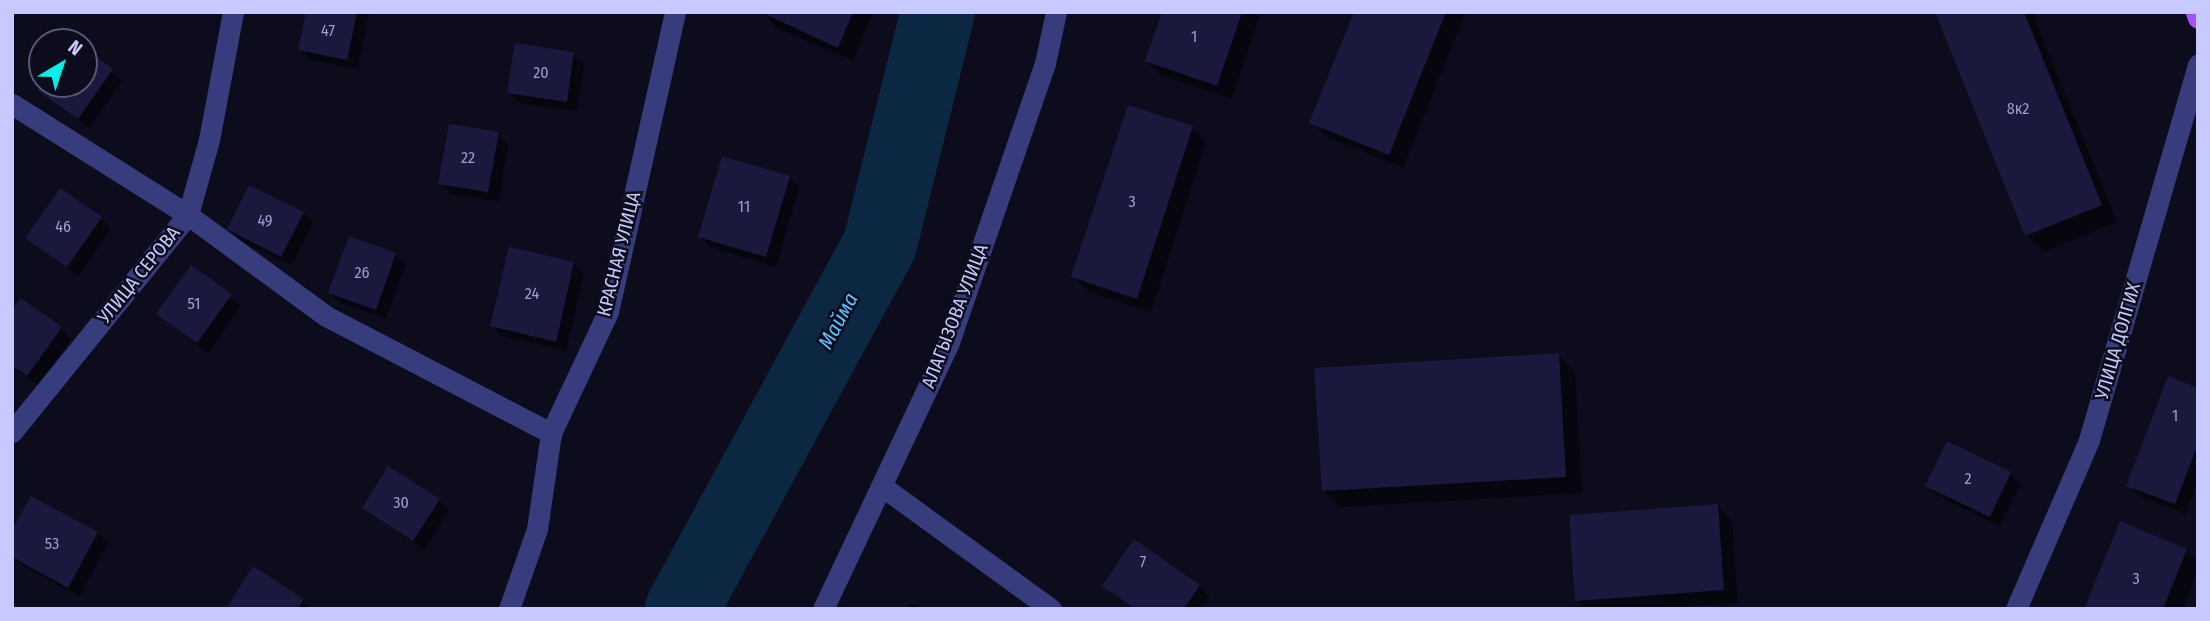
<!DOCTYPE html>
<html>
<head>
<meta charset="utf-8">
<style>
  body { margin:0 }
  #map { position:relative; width:2210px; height:621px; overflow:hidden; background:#0c0c1d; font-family:"Fira Sans Condensed",sans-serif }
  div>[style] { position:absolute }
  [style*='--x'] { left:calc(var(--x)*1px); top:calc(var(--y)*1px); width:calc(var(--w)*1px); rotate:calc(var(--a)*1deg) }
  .shadow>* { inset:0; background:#0007 }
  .river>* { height:74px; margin:-37px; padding:0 37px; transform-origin:37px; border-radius:37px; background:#0c2741 }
  .building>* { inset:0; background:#1b183e }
  .minor>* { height:21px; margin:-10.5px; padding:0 10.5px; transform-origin:10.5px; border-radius:10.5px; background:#373d7c }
  .major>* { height:21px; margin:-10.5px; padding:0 10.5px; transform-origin:10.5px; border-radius:10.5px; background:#a751fd }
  span { translate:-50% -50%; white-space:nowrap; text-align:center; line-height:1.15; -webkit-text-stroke:5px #0c0c1d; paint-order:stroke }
  .number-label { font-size:16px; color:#9d9dce }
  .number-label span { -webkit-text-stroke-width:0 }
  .street-label { font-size:19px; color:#c8c9fe }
  .water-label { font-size:21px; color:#58c5fd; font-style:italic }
  .frame { position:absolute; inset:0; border:14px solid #c8c9fe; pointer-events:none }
  .north { position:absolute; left:28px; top:28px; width:70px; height:70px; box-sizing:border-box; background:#0c0c1d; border:2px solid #575877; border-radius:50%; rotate:39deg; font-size:19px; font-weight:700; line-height:28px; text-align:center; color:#c8c9fe }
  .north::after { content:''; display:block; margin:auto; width:24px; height:32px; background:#03f0ea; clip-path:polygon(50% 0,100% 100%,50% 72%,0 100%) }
</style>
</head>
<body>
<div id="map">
  <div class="shadow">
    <i style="clip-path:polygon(307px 12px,369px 13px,358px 69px,310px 60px,300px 49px)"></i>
    <i style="clip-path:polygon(763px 12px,873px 12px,853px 61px,777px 28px)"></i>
    <i style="clip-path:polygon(1163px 12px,1261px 12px,1232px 99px,1161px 75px,1147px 61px)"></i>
    <i style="clip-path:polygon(1356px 12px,1466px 12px,1403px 168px,1326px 136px,1312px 122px)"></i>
    <i style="clip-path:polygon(1937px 12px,2032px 12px,2117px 222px,2044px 252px,2027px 235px)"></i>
    <i style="clip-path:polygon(84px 51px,122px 81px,89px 128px,39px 89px,43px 84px,84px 84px)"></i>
    <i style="clip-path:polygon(573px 54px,584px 65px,577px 111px,520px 103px,509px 93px)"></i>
    <i style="clip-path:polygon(1192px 128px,1206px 142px,1151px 312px,1087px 291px,1073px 276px)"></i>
    <i style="clip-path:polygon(498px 134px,508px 145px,499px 202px,451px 194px,440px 184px)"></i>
    <i style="clip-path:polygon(789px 177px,799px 188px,776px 267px,710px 247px,700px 237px)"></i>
    <i style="clip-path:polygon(303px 213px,313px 223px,292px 266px,239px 240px,229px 229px)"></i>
    <i style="clip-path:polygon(101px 219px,111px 229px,78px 276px,28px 237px)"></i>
    <i style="clip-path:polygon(350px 238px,395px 255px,406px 265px,386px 319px,341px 303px,330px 293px)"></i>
    <i style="clip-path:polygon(574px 264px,584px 274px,566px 351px,503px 336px,492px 325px)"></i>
    <i style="clip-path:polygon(191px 268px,241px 306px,208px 353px,158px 314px)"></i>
    <i style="clip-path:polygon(12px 313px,61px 329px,71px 339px,38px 385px,12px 367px)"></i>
    <i style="clip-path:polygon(1558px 355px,1575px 372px,1582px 493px,1340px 507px,1324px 490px)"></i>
    <i style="clip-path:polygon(2198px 390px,2198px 481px,2185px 514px,2138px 496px,2128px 485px)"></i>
    <i style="clip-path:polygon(1948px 443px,2010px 473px,2021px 484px,2000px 526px,1938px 496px,1928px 486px)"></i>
    <i style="clip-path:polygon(438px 500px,449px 511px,424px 550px,364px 508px)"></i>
    <i style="clip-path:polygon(1718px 506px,1732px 521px,1738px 604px,1586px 609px,1577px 600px)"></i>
    <i style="clip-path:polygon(97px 533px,108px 543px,79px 597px,12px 559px,12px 534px)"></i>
    <i style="clip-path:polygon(2186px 550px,2198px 562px,2198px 571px,2183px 609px,2086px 609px)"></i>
    <i style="clip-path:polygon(254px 569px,303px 600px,312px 609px,229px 609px)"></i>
    <i style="clip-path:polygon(1104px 586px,1199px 586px,1210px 596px,1201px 609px,1133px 609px)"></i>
    <i style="clip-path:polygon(910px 603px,926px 609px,908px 609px)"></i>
  </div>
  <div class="river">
    <i style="--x:682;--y:609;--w:415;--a:-61.5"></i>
    <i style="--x:880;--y:244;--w:239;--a:-76"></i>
  </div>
  <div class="building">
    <i style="clip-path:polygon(306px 12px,357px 12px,347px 60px,298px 50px)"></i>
    <i style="clip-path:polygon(761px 12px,853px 12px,838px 48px)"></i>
    <i style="clip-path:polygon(1162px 12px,1242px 12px,1217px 86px,1145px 61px)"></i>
    <i style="clip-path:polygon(1354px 12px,1446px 12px,1389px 155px,1309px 123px)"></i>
    <i style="clip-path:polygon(1935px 12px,2024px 12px,2102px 205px,2025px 236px)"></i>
    <i style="clip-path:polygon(515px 43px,574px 52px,567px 102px,507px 93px)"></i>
    <i style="clip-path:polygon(84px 49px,113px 69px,78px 119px,37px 90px,41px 84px,84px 84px)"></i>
    <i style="clip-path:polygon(1128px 105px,1193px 126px,1137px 299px,1071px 277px)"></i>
    <i style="clip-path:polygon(449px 124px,499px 132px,488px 192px,438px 184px)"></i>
    <i style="clip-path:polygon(722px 156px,790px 176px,766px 257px,698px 237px)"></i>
    <i style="clip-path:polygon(249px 185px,304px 212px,281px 257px,227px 229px)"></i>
    <i style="clip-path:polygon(60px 188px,102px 217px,67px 267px,25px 238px)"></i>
    <i style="clip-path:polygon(349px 236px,396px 253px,376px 310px,328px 293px)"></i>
    <i style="clip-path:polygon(509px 247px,574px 262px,556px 342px,490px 326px)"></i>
    <i style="clip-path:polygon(191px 265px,232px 294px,197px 343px,156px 314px)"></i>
    <i style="clip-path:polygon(21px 298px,62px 327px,27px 376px,12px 366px,12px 310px)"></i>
    <i style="clip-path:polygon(1559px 353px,1566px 477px,1322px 491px,1314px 368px)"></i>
    <i style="clip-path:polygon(2168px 376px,2198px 388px,2198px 444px,2175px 504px,2126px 486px)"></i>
    <i style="clip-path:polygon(1947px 441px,2011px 472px,1990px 517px,1925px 486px)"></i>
    <i style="clip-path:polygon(388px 466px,440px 499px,413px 541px,362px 508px)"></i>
    <i style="clip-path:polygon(31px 496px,98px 532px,68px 588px,12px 557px,12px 530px)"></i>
    <i style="clip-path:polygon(1718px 504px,1724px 590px,1575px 601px,1569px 515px)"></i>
    <i style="clip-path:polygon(2120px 521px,2187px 549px,2163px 609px,2084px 609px)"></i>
    <i style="clip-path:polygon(1134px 539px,1200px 585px,1184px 609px,1135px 609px,1102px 586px)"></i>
    <i style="clip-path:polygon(253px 566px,304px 599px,298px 609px,226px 609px)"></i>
  </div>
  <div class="minor">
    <i style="--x:12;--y:104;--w:208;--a:32.2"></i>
    <i style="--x:188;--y:215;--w:171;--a:36.2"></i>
    <i style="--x:326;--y:316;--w:254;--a:27.5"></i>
    <i style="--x:12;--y:432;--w:279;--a:-51"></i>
    <i style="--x:188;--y:215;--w:78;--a:-74.4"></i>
    <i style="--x:209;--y:140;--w:130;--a:-79.4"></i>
    <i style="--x:883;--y:487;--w:208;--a:36"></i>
    <i style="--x:509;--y:609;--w:85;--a:-70.7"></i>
    <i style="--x:537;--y:529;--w:97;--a:-81.7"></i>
    <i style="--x:551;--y:433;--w:134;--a:-64.8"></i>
    <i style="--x:608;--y:312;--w:307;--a:-77.4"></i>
    <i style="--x:823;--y:609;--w:295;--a:-64.7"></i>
    <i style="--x:949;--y:342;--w:295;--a:-71"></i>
    <i style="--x:1045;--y:63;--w:52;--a:-77.8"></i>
    <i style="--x:2016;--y:609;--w:184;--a:-66.6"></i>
    <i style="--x:2089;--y:440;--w:391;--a:-73.8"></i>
  </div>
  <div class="major">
    <i style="--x:2196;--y:12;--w:6;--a:72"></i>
  </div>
  <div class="number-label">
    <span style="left:328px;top:31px">47</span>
    <span style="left:1194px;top:37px">1</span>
    <span style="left:541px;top:73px">20</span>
    <span style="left:2018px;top:109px">8к2</span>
    <span style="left:468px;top:158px">22</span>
    <span style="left:1132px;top:202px">3</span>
    <span style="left:744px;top:207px">11</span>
    <span style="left:265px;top:221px">49</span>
    <span style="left:63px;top:227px">46</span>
    <span style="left:362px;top:273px">26</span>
    <span style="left:532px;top:294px">24</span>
    <span style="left:194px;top:304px">51</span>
    <span style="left:2175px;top:416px">1</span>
    <span style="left:1968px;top:479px">2</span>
    <span style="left:401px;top:503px">30</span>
    <span style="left:52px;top:544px">53</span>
    <span style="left:1143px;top:562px">7</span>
    <span style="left:2136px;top:579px">3</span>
  </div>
  <div class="street-label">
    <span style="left:619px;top:254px;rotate:-76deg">КРАСНАЯ УЛИЦА</span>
    <span style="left:139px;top:275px;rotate:-51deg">УЛИЦА СЕРОВА</span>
    <span style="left:955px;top:316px;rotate:-69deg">АЛАГЫЗОВА УЛИЦА</span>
    <span style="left:2118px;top:341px;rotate:-74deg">УЛИЦА ДОЛГИХ</span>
  </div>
  <div class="water-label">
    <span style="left:838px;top:321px;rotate:-62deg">Майма</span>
  </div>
  <div class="frame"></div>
  <div class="north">N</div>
</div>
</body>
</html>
